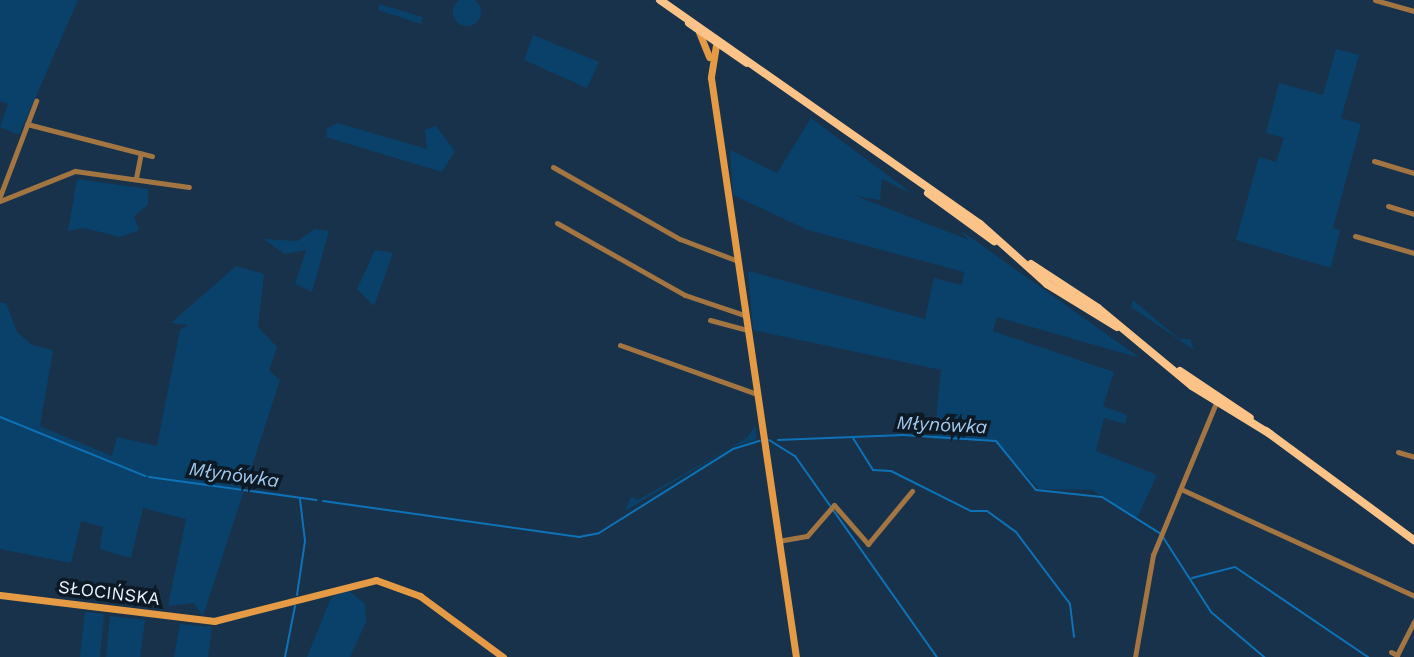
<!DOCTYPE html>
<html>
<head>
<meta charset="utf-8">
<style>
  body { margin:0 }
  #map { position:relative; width:1414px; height:657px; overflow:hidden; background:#17324a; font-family:"Work Sans",sans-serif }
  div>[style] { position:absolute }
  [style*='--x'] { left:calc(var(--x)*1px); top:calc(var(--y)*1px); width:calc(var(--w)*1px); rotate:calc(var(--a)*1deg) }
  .green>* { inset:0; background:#0a416b }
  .round { border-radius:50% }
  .stream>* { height:2px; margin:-1px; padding:0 1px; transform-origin:1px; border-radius:1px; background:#0e72b8 }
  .street>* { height:5px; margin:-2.5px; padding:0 2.5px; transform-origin:2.5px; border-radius:2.5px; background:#a37543 }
  .secondary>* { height:7px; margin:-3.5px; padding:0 3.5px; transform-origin:3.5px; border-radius:3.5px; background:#e59b45 }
  .primary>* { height:8px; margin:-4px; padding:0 4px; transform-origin:4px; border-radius:4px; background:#fcc388 }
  span { translate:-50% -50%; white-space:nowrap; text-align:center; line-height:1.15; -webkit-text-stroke:7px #0d1924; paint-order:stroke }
  .street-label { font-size:18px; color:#eaf3fd }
  .water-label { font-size:19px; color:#a3caef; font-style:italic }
</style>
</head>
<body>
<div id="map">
  <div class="green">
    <i class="round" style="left:453px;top:-2px;width:28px;height:28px"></i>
    <i style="clip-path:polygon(0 0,78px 0,19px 135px,0 127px,8px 104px,0 101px)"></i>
    <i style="clip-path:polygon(379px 4px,423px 17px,421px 24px,378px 10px)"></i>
    <i style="clip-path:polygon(533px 35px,599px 62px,587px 88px,524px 60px)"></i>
    <i style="clip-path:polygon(1336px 49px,1359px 55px,1341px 118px,1361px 124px,1333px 228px,1340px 230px,1331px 268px,1236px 240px,1259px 157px,1276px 162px,1284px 138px,1266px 133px,1279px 83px,1323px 95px)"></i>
    <i style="clip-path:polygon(811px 118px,914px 195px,882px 179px,880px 200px,856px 196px,969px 240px,960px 230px,1140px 358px,997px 317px,993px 331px,1114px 372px,1103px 406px,1127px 415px,1125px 424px,1104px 418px,1096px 451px,1157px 475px,1137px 518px,1092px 490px,1039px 489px,995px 441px,934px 439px,941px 370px,753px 330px,748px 271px,925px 319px,934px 278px,962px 285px,964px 272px,808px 230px,733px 195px,730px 150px,777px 173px)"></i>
    <i style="clip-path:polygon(338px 123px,427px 149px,425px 130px,436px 126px,455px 151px,442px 172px,326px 137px,327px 128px)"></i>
    <i style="clip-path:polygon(77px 179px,148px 189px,148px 205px,134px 216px,139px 230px,120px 237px,84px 228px,68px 231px)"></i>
    <i style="clip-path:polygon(315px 229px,329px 231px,312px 292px,295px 284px,306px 250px,285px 254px,263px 239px,297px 241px)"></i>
    <i style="clip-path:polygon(375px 250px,393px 253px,374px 306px,357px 289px)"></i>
    <i style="clip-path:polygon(236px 266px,264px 274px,258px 327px,277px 347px,269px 371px,280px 380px,203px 616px,194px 603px,168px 606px,186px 519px,143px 508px,131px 558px,100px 549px,103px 527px,81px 521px,71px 563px,0 549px,0 303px,6px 303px,17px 332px,32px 345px,53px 350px,40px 426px,112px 456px,117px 437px,157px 446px,180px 330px,188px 325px,171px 323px)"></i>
    <i style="clip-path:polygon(1133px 300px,1179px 339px,1190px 339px,1194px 350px,1131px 307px)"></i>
    <i style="clip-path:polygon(755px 426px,757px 439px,732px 447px,625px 511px,631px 497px,638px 500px,747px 438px)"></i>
    <i style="clip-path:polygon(347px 589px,365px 604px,366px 622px,350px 657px,307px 657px,331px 598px)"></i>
    <i style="clip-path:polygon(85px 612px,104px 614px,100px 657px,80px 657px)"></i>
    <i style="clip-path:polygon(110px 616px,145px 620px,140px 657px,106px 657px)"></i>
    <i style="clip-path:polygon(180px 624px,212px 627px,208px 657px,174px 657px)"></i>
  </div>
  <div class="stream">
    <i style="--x:0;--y:417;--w:157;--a:22.1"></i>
    <i style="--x:853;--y:438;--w:38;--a:58"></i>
    <i style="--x:873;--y:470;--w:18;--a:3"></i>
    <i style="--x:891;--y:471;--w:89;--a:26.6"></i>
    <i style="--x:971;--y:511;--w:16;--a:0"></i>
    <i style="--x:987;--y:511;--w:36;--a:36"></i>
    <i style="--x:1016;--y:532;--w:90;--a:53.1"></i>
    <i style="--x:1070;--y:604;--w:33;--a:83"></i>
    <i style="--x:769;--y:440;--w:31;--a:32"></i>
    <i style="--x:795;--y:456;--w:246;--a:54.8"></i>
    <i style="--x:778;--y:440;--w:125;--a:-2.3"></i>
    <i style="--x:903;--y:435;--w:93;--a:3.7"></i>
    <i style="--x:996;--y:441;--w:63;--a:50.8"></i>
    <i style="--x:1036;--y:490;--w:66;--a:6.1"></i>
    <i style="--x:1102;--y:497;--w:70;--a:32.1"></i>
    <i style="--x:1161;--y:534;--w:93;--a:57.3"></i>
    <i style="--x:1211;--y:612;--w:70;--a:40.3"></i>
    <i style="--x:149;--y:477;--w:169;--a:7.8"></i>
    <i style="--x:323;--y:501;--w:259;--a:8"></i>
    <i style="--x:579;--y:537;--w:20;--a:-11"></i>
    <i style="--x:599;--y:533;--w:158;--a:-32.1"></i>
    <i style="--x:733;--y:449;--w:28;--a:-17"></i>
    <i style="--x:1192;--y:578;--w:44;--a:-14.3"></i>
    <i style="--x:1235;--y:567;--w:161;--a:34.1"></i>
    <i style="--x:297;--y:595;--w:55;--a:-81.6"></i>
    <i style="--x:305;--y:541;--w:42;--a:-96.8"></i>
    <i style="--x:285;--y:657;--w:52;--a:-78.9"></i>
  </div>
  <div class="street">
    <i style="--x:1375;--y:0;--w:41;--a:15.8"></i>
    <i style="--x:27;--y:124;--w:129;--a:14.4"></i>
    <i style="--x:1374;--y:161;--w:42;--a:16.7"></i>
    <i style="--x:553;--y:167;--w:146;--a:29.6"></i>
    <i style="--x:680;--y:239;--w:62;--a:20.8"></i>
    <i style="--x:136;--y:178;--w:25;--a:-79"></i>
    <i style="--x:0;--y:196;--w:102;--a:-69.2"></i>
    <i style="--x:0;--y:201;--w:81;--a:-21.8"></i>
    <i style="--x:75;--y:171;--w:115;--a:8"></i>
    <i style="--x:1388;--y:206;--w:27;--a:17"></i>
    <i style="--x:557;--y:223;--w:147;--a:29.4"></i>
    <i style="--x:685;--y:295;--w:62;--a:18.7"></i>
    <i style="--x:1355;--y:236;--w:61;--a:16.1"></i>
    <i style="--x:710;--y:320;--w:39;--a:15"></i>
    <i style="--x:620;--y:345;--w:145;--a:19.7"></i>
    <i style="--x:1398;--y:452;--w:17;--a:17"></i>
    <i style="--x:1183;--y:490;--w:254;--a:24.6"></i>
    <i style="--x:778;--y:541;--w:29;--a:-10"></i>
    <i style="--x:807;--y:536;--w:41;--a:-48.9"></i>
    <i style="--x:834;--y:505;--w:52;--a:48.9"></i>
    <i style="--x:868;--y:544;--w:69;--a:-50.3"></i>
    <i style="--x:1391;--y:652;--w:7;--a:27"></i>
    <i style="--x:1397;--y:655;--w:38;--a:-63"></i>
    <i style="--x:1135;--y:657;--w:104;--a:-80"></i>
    <i style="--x:1153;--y:555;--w:165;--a:-67.5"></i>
  </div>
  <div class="secondary">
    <i style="--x:699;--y:32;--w:27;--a:68"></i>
    <i style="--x:716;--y:45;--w:33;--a:99"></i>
    <i style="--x:711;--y:78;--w:585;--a:81.65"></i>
    <i style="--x:0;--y:595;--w:216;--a:6.9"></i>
    <i style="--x:214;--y:621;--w:167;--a:-14.2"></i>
    <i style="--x:376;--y:580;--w:47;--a:20"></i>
    <i style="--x:420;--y:596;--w:103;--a:36.3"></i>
  </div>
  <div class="primary">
    <i style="--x:660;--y:0;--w:391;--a:35"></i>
    <i style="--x:980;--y:224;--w:90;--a:41.8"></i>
    <i style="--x:1047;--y:284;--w:82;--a:31.6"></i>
    <i style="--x:689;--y:23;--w:70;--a:34.6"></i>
    <i style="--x:928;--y:193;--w:82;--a:36"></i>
    <i style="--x:1031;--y:264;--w:80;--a:33.3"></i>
    <i style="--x:1098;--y:308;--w:122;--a:39.7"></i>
    <i style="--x:1192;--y:386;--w:92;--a:31.6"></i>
    <i style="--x:1180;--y:371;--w:84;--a:33.9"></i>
    <i style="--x:1266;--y:431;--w:184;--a:36.4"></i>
  </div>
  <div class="street-label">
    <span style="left:109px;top:593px;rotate:7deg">SŁOCIŃSKA</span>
  </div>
  <div class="water-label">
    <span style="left:942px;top:425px;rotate:3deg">Młynówka</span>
    <span style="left:234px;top:475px;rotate:8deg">Młynówka</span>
  </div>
</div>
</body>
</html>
